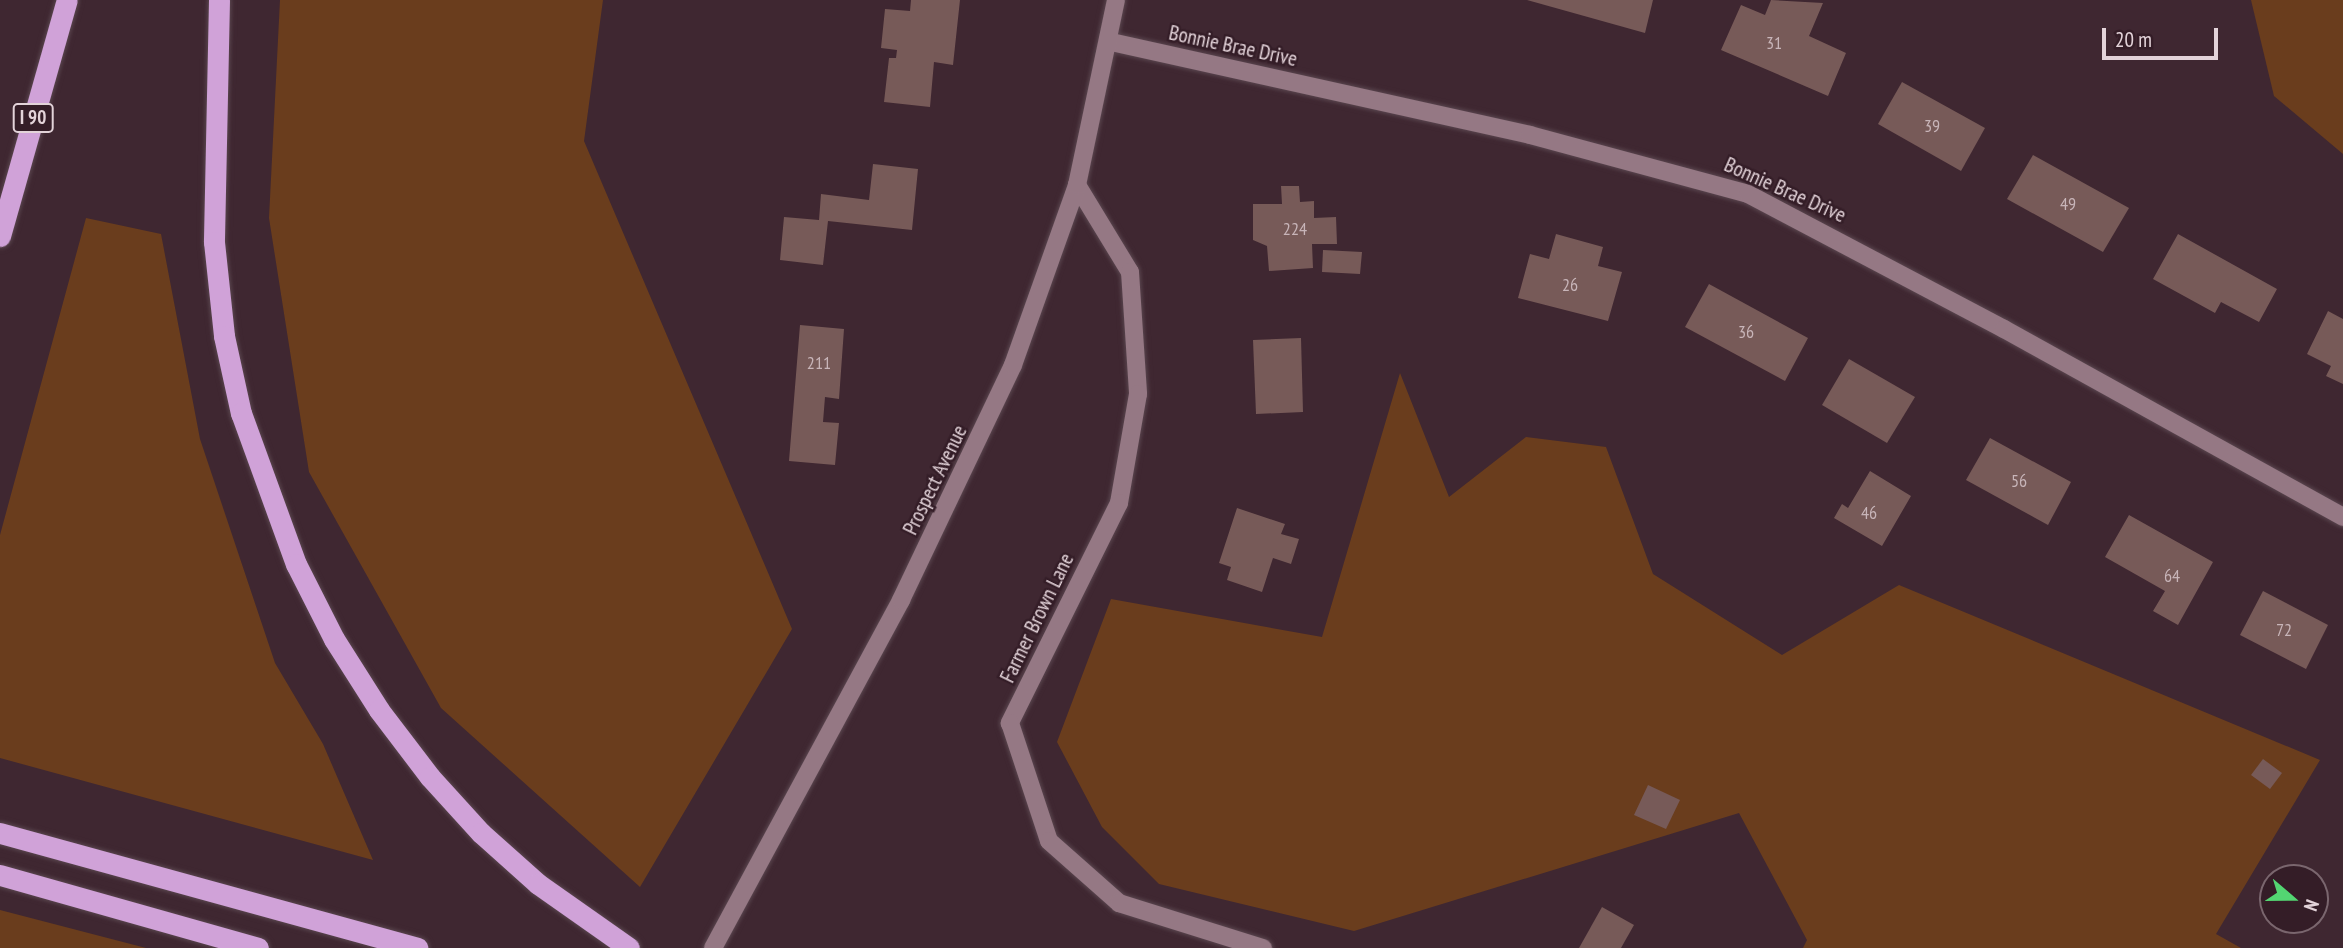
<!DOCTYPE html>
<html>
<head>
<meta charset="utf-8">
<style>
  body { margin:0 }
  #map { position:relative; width:2343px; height:948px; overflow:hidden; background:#3f2731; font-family:"PT Sans Narrow",sans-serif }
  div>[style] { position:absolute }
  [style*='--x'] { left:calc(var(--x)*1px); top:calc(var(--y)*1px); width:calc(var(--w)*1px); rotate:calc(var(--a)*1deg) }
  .green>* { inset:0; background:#6a3d1d }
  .building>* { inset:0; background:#775a58 }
  .roads { filter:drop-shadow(0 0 2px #5a464f) drop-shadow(0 0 2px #5a464f) }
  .minor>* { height:18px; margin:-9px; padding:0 9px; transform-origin:9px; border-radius:9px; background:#957884 }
  .highway>* { height:21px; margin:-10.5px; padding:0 10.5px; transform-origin:10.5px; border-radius:10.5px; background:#d0a2d8 }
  span { translate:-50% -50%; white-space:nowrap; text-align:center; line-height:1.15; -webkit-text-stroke:5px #341d27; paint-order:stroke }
  .number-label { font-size:18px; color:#c8b5b9 }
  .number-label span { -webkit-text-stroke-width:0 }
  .shield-label span { padding:2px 5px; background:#341d27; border:2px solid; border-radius:5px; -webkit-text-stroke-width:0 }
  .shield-label { font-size:19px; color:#e3d3d9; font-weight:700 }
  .street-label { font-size:21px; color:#e3d3d9 }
  .north { position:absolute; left:2259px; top:864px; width:70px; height:70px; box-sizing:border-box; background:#341d27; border:2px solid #7a666e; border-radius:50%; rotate:110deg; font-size:19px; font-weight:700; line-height:28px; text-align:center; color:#e3d3d9 }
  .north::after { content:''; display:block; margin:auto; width:24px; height:32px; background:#53d672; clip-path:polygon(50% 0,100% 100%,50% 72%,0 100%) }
  .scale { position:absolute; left:2102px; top:28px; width:116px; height:32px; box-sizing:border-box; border:4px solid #e3d3d9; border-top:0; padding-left:9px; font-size:21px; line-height:24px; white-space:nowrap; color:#e3d3d9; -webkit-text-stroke:5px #341d27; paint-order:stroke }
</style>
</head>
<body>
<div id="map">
  <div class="green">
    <i style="clip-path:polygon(280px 0,603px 0,584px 141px,792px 629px,640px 887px,441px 708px,309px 472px,269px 218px)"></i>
    <i style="clip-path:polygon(2251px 0,2343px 0,2343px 154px,2274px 96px)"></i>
    <i style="clip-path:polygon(86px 218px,161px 234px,200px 439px,275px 663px,323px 744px,373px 860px,0 758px,0 535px)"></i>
    <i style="clip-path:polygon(1400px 373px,1449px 497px,1526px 437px,1606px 447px,1653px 574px,1782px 655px,1899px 585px,2320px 760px,2216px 934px,2241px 948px,1803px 948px,1807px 940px,1739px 813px,1354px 931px,1159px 884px,1102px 827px,1057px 742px,1111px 599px,1322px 637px)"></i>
    <i style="clip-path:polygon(0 910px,146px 948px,0 948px)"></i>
  </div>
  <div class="building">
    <i style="clip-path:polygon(911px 0,960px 0,953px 65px,934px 62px,930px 107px,884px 102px,889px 58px,896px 58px,897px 50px,881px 48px,885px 9px,910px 11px)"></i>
    <i style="clip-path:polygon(1527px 0,1653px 0,1645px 33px)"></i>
    <i style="clip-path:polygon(1771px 0,1823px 3px,1809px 36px,1846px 53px,1828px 96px,1721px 50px,1741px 5px,1765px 15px)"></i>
    <i style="clip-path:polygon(1902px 82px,1985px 128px,1961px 171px,1878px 124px)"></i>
    <i style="clip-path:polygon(2033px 155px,2129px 208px,2103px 252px,2007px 199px)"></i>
    <i style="clip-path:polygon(873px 164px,918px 169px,912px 230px,828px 221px,823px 265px,780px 260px,784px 217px,819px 220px,821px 194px,869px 200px)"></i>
    <i style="clip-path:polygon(1281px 186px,1299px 186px,1300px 202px,1314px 201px,1314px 218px,1336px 217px,1337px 244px,1312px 244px,1313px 268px,1269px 271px,1267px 246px,1253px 240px,1253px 204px,1282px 204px)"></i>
    <i style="clip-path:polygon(1556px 234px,1603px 247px,1598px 266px,1622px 272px,1608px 321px,1518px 298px,1530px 254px,1549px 259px)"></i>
    <i style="clip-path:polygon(2178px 234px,2277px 289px,2259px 322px,2221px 302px,2215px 313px,2153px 279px)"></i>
    <i style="clip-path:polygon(1323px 250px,1362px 252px,1360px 274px,1322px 272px)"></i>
    <i style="clip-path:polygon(1709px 284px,1808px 338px,1785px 381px,1685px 327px)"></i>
    <i style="clip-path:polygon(2328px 311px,2343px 319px,2343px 384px,2326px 376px,2331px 366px,2307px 354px)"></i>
    <i style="clip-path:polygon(800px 325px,844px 329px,839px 399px,825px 397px,823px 422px,839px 423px,835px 465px,789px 461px)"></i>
    <i style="clip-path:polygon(1301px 338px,1303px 412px,1256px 414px,1253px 340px)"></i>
    <i style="clip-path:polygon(1849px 359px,1915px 397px,1887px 443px,1822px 405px)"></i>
    <i style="clip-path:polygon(1990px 438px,2071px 482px,2048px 525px,1966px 480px)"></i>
    <i style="clip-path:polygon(1870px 471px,1911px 496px,1882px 546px,1834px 518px,1842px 504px,1848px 508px)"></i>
    <i style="clip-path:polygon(1237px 508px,1285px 524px,1281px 534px,1299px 539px,1291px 564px,1273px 558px,1262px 592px,1227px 580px,1231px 567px,1219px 563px)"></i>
    <i style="clip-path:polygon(2129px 515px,2213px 562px,2178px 625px,2153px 611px,2165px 591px,2105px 557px)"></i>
    <i style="clip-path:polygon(2263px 591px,2328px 625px,2306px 669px,2240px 635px)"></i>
    <i style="clip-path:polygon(2263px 759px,2282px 773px,2270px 789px,2251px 775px)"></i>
    <i style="clip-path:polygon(1648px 785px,1680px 800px,1666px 829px,1634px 815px)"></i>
    <i style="clip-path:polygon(1602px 907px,1634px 925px,1621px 948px,1579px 948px)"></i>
  </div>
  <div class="roads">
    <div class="minor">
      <i style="--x:1111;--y:42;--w:429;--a:12.5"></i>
      <i style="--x:1530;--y:135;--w:226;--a:15.1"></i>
      <i style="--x:1748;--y:194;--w:289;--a:27.8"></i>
      <i style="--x:2004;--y:329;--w:388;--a:29"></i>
      <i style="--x:1077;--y:185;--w:102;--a:58.7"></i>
      <i style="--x:1130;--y:272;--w:122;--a:86.2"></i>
      <i style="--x:1138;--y:394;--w:111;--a:99.9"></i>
      <i style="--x:1119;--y:503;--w:246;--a:116.4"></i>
      <i style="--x:1010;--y:723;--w:124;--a:71.7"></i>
      <i style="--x:1049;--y:841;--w:94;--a:41.5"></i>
      <i style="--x:1119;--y:903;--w:151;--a:17.4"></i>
      <i style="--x:713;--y:948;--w:396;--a:-61.6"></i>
      <i style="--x:901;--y:600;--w:260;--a:-64.5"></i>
      <i style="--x:1013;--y:365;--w:191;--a:-70.4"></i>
      <i style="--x:1077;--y:185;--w:189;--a:-78.1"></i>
    </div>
    <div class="highway">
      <i style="--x:219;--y:0;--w:242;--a:91.2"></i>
      <i style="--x:214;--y:242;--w:95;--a:83.9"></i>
      <i style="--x:224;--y:336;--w:79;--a:77.6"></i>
      <i style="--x:241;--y:413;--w:161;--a:70"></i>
      <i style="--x:296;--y:564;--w:84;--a:63.1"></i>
      <i style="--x:334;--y:639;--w:84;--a:57.6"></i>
      <i style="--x:379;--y:710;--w:84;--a:52.7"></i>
      <i style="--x:430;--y:777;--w:76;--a:47.7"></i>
      <i style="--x:481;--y:833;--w:76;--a:41.8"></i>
      <i style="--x:538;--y:884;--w:111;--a:35.1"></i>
      <i style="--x:0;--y:236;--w:245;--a:-74.2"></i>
      <i style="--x:0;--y:833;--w:433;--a:15.4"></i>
      <i style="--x:0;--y:875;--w:268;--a:15.8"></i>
    </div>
  </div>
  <div class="number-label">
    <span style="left:1774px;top:43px">31</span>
    <span style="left:1932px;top:126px">39</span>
    <span style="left:2068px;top:204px">49</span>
    <span style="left:1295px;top:229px">224</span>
    <span style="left:1570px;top:285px">26</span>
    <span style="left:1746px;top:332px">36</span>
    <span style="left:819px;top:363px">211</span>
    <span style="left:2019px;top:481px">56</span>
    <span style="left:1869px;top:513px">46</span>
    <span style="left:2172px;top:576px">64</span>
    <span style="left:2284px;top:630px">72</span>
  </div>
  <div class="shield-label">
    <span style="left:33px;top:118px">I 90</span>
  </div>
  <div class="street-label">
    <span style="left:1233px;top:46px;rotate:12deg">Bonnie Brae Drive</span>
    <span style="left:1785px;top:190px;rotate:24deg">Bonnie Brae Drive</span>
    <span style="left:935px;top:480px;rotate:-64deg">Prospect Avenue</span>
    <span style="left:1037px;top:618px;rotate:-64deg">Farmer Brown Lane</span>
  </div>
  <div class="north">N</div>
  <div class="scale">20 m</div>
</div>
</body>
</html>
